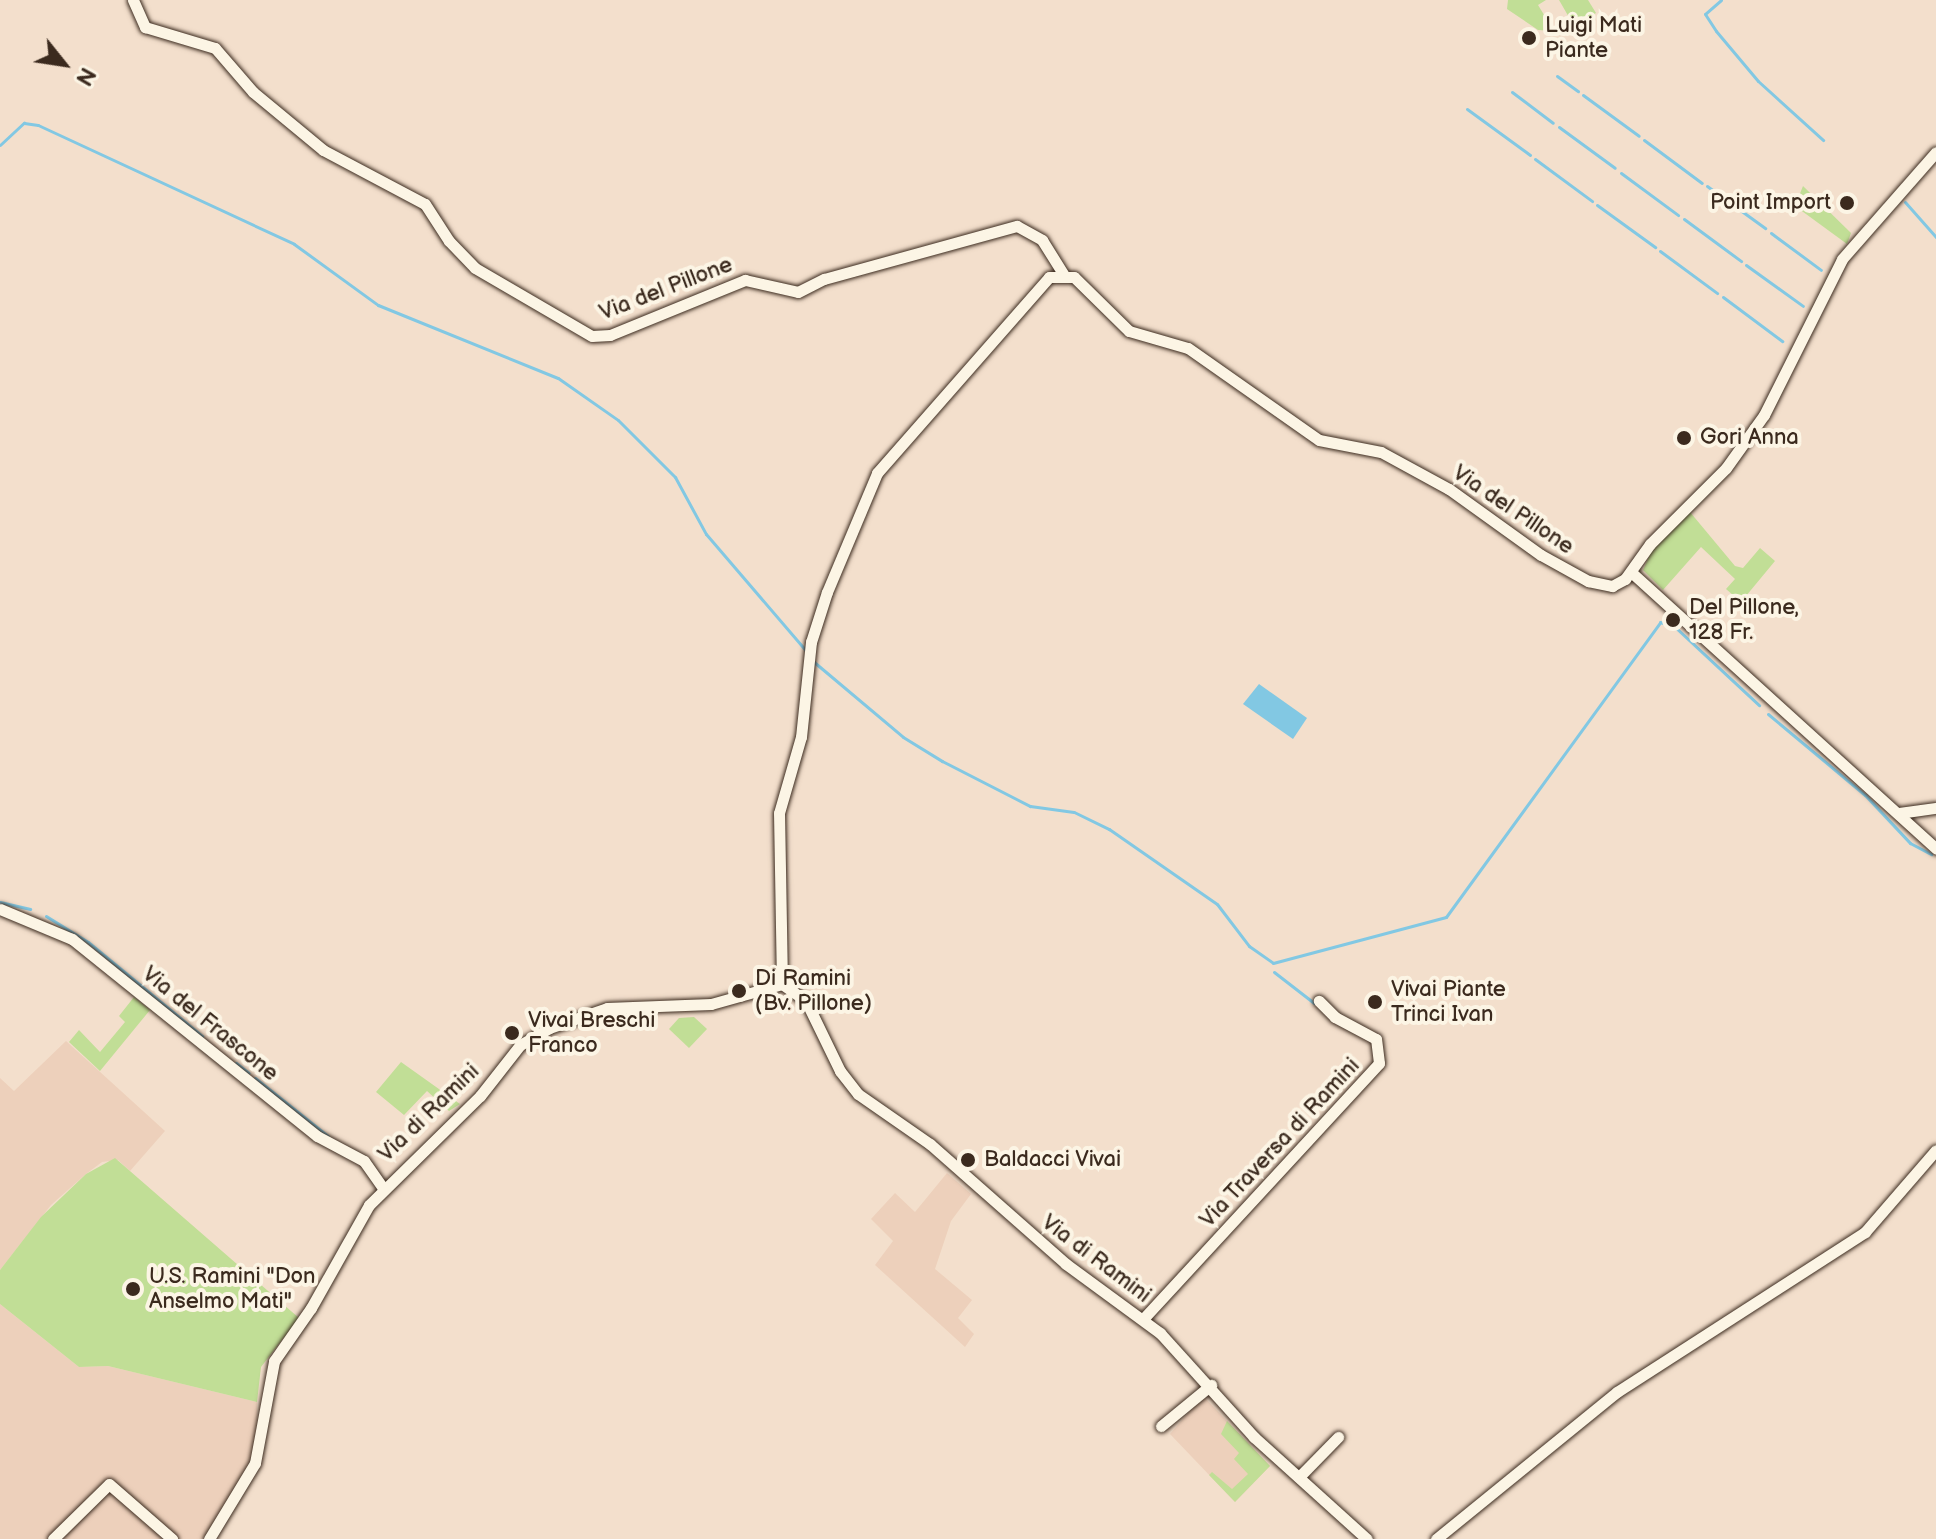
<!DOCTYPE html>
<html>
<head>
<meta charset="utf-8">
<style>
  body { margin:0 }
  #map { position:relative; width:1936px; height:1539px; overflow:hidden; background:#f3dfcc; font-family:"Balsamiq Sans",sans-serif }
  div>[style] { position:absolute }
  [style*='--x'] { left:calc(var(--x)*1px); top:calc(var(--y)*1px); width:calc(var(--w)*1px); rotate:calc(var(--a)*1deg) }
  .built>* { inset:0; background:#edd0bb }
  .green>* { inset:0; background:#c1de96 }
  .water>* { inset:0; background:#82c8e3 }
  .stream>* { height:3px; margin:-1.5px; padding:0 1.5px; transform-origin:1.5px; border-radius:1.5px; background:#82c8e3 }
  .roads { filter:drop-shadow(0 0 2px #3b2a1e) drop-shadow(0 0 2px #3b2a1e) }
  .minor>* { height:11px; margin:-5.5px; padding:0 5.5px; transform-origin:5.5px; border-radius:5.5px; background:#fcf5e5 }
  .dots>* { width:22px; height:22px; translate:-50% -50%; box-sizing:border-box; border:4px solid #fcf5e5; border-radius:50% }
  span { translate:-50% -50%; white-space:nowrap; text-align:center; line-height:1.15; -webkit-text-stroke:8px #fcf5e5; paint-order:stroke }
  .poi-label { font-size:22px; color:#3b2a1e }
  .left { translate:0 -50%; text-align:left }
  .right { translate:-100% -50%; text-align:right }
  .street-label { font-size:22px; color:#3b2a1e }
  .north { position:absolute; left:24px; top:24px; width:80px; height:80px; -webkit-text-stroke:6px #fcf5e5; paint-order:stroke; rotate:120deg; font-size:22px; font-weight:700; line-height:32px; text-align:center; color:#3b2a1e }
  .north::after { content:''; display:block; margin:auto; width:28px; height:36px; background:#3b2a1e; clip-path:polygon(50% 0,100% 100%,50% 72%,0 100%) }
</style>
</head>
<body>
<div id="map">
  <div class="built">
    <i style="clip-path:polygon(66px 1041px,165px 1131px,130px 1171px,118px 1160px,102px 1162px,86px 1174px,51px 1205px,0 1270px,0 1078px,14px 1091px)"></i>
    <i style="clip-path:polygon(947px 1173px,971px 1194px,951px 1221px,935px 1269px,972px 1300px,958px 1318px,974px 1334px,965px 1347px,875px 1265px,893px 1241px,871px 1219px,895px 1193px,915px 1212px)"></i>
    <i style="clip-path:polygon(0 1304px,79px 1367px,108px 1366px,257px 1402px,258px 1441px,251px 1463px,204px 1539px,0 1539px)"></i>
    <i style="clip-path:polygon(1203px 1396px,1270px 1466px,1235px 1502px,1170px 1434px)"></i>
  </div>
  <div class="green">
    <i style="clip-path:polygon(1508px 0,1546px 0,1538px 5px,1554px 31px,1538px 30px,1507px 9px)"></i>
    <i style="clip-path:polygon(1559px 0,1588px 0,1596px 13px,1561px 33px,1557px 27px,1570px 19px)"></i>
    <i style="clip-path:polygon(1803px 186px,1851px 233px,1847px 244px,1795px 206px)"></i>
    <i style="clip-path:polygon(1690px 512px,1735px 566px,1743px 568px,1760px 548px,1775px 561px,1741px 602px,1726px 589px,1735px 579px,1701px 547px,1663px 590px,1643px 570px,1654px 545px)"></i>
    <i style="clip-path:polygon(134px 997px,150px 1010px,100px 1071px,69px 1042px,79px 1030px,100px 1052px,125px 1022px,119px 1016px)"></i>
    <i style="clip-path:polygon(694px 1017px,707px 1029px,689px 1048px,669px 1029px,679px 1018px)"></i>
    <i style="clip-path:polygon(401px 1062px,460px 1104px,449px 1111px,427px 1091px,404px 1115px,376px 1092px)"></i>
    <i style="clip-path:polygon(115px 1158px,299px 1318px,261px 1367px,257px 1402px,108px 1366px,79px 1367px,0 1304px,0 1270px,41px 1217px,86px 1174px)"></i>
    <i style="clip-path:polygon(1227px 1421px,1270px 1466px,1235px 1502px,1209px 1475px,1212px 1472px,1232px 1489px,1248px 1474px,1234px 1459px,1239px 1453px,1221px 1434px)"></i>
  </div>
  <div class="water">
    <i style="clip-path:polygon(1259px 684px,1307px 718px,1293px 739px,1243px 704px)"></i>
  </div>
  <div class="stream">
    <i style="--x:1721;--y:0;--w:21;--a:139"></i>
    <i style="--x:1705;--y:14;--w:20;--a:57"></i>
    <i style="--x:1716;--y:31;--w:65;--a:50"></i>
    <i style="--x:1758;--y:81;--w:88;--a:42.2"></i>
    <i style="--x:1557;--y:76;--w:26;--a:36"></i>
    <i style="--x:1512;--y:92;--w:51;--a:37.1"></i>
    <i style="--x:1583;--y:95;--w:69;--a:36.2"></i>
    <i style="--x:1467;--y:109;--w:78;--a:36.1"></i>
    <i style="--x:1559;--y:127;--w:69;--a:36.2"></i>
    <i style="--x:1644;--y:140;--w:72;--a:36.6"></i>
    <i style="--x:0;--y:145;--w:33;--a:-43"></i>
    <i style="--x:24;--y:123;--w:14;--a:8"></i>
    <i style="--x:38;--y:125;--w:282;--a:24.9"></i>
    <i style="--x:294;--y:244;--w:104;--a:36"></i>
    <i style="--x:378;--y:305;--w:194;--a:22.1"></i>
    <i style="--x:558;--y:378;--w:73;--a:35"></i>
    <i style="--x:618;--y:420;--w:81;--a:45"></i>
    <i style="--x:675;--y:477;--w:65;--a:61.5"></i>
    <i style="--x:706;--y:534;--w:155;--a:49.4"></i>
    <i style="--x:1535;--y:159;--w:71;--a:36.4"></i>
    <i style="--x:1621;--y:173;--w:71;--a:36.4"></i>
    <i style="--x:1707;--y:186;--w:72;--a:35.9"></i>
    <i style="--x:1905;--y:202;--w:47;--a:48.5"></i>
    <i style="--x:1597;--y:205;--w:72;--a:35.9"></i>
    <i style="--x:1684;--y:219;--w:71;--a:36.4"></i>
    <i style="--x:1771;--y:233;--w:62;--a:36.5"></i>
    <i style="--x:1660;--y:251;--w:71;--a:36.4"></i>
    <i style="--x:1746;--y:265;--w:70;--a:35.7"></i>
    <i style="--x:1723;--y:297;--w:74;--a:36.7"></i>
    <i style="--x:814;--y:662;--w:116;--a:40.1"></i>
    <i style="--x:903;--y:737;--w:46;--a:31.6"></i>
    <i style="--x:942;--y:761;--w:99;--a:27.1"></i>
    <i style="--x:1030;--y:806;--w:44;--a:7.8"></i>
    <i style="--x:1074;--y:812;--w:39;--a:26"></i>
    <i style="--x:1109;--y:829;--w:131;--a:34.8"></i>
    <i style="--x:1217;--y:904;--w:53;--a:52.7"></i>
    <i style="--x:1249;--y:946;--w:29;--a:35"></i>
    <i style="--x:1273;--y:963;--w:179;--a:-14.9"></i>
    <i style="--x:1446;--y:917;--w:364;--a:-54"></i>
    <i style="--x:1660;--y:622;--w:16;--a:18"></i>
    <i style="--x:1675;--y:627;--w:115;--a:42.9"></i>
    <i style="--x:1768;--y:714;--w:126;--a:39.9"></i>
    <i style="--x:1865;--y:795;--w:66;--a:46.8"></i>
    <i style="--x:1910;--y:843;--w:24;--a:28"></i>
    <i style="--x:0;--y:902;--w:31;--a:13"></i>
    <i style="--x:46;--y:916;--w:49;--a:31.8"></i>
    <i style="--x:88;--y:942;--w:148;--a:39.5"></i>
    <i style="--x:1274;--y:972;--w:51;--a:37.8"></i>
    <i style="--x:236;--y:1063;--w:16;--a:38"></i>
    <i style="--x:255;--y:1078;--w:93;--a:38.5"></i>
  </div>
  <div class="roads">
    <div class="minor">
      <i style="--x:133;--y:0;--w:30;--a:66"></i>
      <i style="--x:145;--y:27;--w:73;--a:16.7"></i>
      <i style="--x:215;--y:48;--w:58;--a:49.2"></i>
      <i style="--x:253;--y:92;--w:91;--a:39.6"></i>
      <i style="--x:323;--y:150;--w:115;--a:27.9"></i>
      <i style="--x:425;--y:204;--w:44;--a:57"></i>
      <i style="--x:449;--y:241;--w:37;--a:46"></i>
      <i style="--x:475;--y:268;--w:135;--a:30.2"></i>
      <i style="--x:592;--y:336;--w:18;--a:-3"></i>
      <i style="--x:610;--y:335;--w:146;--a:-22.2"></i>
      <i style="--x:745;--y:280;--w:54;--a:12.8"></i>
      <i style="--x:798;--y:292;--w:29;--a:-27"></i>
      <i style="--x:824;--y:279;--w:200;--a:-15.4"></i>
      <i style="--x:1017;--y:226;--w:29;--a:29"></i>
      <i style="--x:1042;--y:240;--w:40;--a:58"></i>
      <i style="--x:1631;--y:572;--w:412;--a:42.2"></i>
      <i style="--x:1899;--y:813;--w:37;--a:-8"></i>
      <i style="--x:0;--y:909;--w:78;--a:22.6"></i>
      <i style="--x:72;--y:939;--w:314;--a:38.8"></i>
      <i style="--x:317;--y:1136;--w:53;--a:28"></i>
      <i style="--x:364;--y:1161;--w:32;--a:55"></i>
      <i style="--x:782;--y:984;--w:171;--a:-91"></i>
      <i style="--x:779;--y:813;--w:79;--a:-73.9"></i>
      <i style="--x:801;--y:737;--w:96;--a:-84"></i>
      <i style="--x:811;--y:642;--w:52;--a:-72.3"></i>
      <i style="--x:827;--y:592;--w:129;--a:-67.2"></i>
      <i style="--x:877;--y:473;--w:261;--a:-48.7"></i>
      <i style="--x:1049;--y:277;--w:25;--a:0"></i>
      <i style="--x:1074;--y:277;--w:77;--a:44.5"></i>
      <i style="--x:1129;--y:331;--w:61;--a:16.1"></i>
      <i style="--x:1188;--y:348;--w:160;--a:35.1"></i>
      <i style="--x:1319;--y:440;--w:63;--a:11"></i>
      <i style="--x:1381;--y:452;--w:77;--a:28.6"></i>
      <i style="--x:1449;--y:489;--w:113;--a:35.7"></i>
      <i style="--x:1541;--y:555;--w:54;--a:29"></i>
      <i style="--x:1588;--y:581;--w:25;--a:12"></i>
      <i style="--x:1612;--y:586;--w:15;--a:-28"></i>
      <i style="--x:1625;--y:579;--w:43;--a:-54.5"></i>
      <i style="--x:1650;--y:544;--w:107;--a:-45"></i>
      <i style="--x:1726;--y:468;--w:65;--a:-54.4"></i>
      <i style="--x:1764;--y:415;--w:174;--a:-63.4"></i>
      <i style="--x:1842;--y:259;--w:142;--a:-48.7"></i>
      <i style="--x:1143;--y:1319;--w:348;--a:-47.3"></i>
      <i style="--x:1379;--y:1063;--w:24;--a:-97"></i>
      <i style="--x:1376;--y:1039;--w:47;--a:-151.8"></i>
      <i style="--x:1335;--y:1017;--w:23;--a:-135"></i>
      <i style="--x:1161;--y:1426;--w:65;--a:-39.4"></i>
      <i style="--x:1299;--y:1477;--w:56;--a:-45.7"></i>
      <i style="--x:53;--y:1539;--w:78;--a:-44.5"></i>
      <i style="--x:109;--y:1484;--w:84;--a:41.1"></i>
      <i style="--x:209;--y:1539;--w:89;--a:-58.8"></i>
      <i style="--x:255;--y:1463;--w:104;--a:-79.4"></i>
      <i style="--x:274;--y:1361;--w:65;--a:-55.1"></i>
      <i style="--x:311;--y:1308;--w:118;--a:-60.6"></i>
      <i style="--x:369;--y:1205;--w:156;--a:-44.5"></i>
      <i style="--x:480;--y:1096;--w:65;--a:-51.9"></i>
      <i style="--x:520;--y:1045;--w:34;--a:-30"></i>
      <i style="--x:549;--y:1028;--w:61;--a:-19"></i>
      <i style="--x:607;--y:1008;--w:104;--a:-2.2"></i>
      <i style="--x:711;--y:1004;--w:74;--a:-15.7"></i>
      <i style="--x:782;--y:984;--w:29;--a:35"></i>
      <i style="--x:806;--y:1001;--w:78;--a:64.1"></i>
      <i style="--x:840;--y:1071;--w:29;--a:52"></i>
      <i style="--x:858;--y:1094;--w:88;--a:34.8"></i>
      <i style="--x:930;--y:1144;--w:181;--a:41.4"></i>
      <i style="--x:1066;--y:1264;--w:117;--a:36.3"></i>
      <i style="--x:1160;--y:1333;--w:140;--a:47.9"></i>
      <i style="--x:1254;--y:1437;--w:152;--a:42.1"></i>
      <i style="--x:1436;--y:1539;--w:233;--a:-39.1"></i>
      <i style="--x:1617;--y:1392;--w:295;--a:-32.8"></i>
      <i style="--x:1865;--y:1232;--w:108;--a:-49.1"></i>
    </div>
  </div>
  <div class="dots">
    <i style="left:1529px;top:38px;background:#3b2a1e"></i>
    <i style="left:1847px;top:203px;background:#3b2a1e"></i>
    <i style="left:1684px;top:438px;background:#3b2a1e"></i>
    <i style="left:1673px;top:620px;background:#3b2a1e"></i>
    <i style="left:739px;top:991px;background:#3b2a1e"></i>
    <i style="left:1375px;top:1002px;background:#3b2a1e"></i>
    <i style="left:512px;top:1033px;background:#3b2a1e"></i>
    <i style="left:968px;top:1160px;background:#3b2a1e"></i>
    <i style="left:133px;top:1289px;background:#3b2a1e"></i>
  </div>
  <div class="poi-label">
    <span class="left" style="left:1545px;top:38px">Luigi Mati<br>Piante</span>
    <span class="right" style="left:1831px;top:203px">Point Import</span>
    <span class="left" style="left:1700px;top:438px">Gori Anna</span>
    <span class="left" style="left:1689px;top:620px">Del Pillone,<br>128 Fr.</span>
    <span class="left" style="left:755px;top:991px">Di Ramini<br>(Bv. Pillone)</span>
    <span class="left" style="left:1391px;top:1002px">Vivai Piante<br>Trinci Ivan</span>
    <span class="left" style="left:528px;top:1033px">Vivai Breschi<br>Franco</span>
    <span class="left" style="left:984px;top:1160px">Baldacci Vivai</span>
    <span class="left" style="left:149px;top:1289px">U.S. Ramini "Don<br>Anselmo Mati"</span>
  </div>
  <div class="street-label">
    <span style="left:666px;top:289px;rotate:-21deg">Via del Pillone</span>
    <span style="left:1513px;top:510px;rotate:34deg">Via del Pillone</span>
    <span style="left:210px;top:1024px;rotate:39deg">Via del Frascone</span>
    <span style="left:429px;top:1113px;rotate:-44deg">Via di Ramini</span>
    <span style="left:1280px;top:1143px;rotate:-47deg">Via Traversa di Ramini</span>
    <span style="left:1096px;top:1259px;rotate:37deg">Via di Ramini</span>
  </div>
  <div class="north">N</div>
</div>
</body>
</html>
